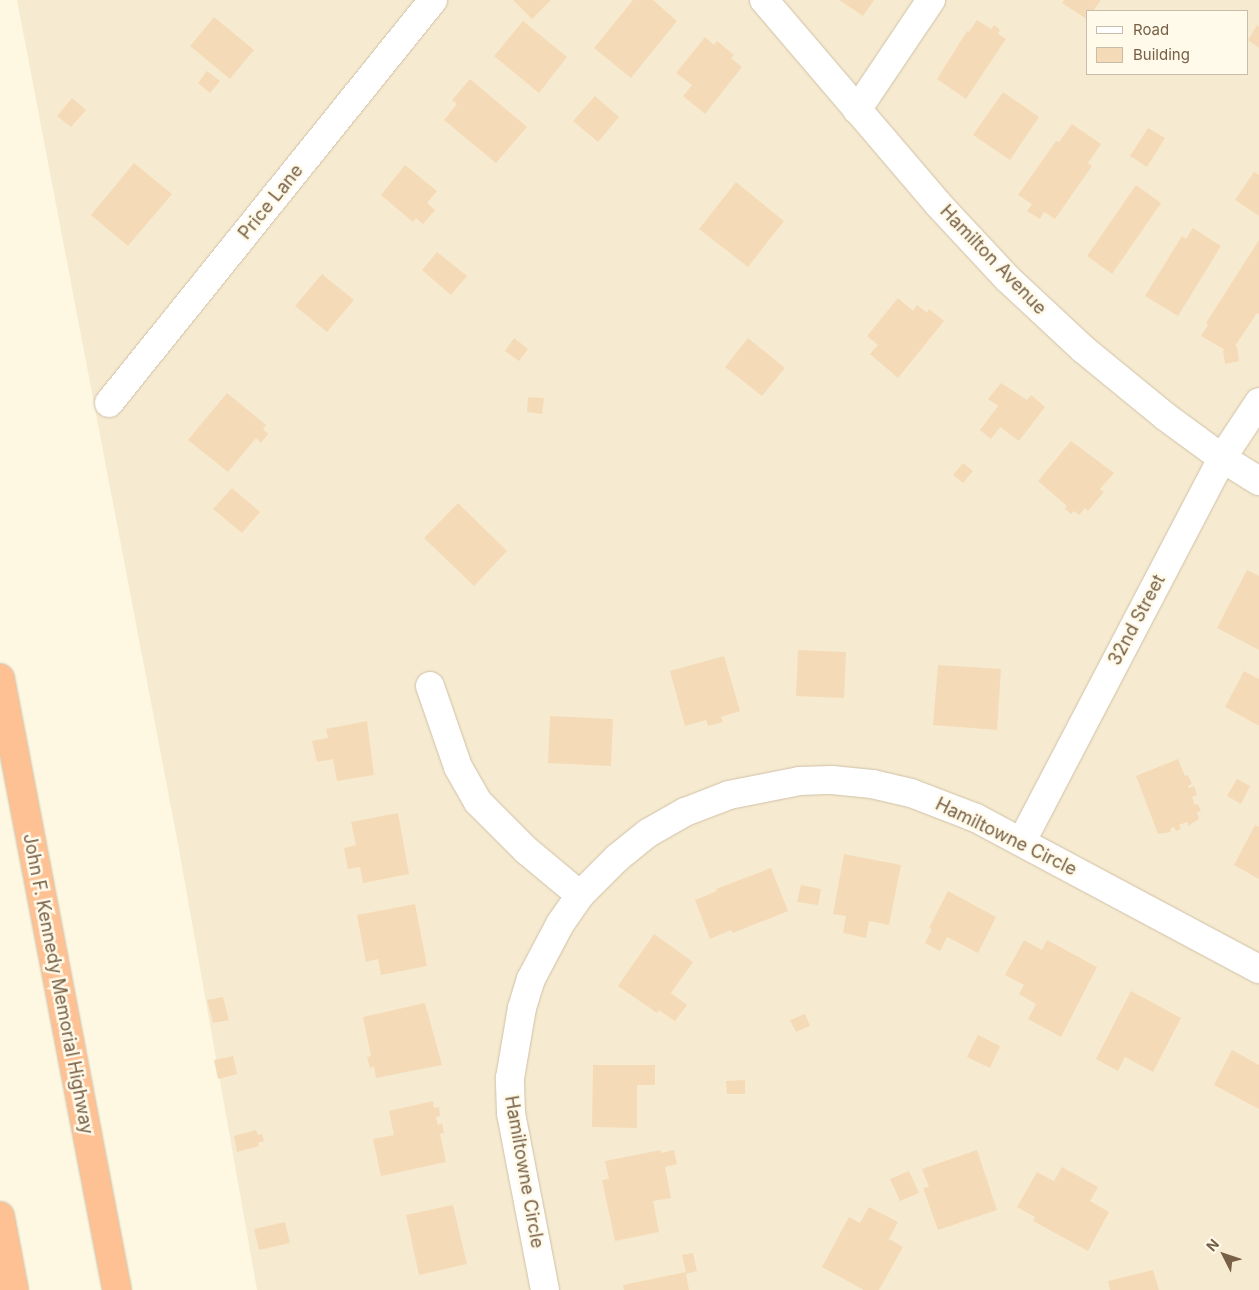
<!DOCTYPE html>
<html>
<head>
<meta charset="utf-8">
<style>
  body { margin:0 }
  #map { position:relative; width:1259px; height:1290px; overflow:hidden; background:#fef8e2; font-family:Inter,sans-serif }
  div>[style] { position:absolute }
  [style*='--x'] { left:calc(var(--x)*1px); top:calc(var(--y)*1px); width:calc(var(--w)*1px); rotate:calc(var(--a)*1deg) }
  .residential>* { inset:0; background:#f6ebd0 }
  .building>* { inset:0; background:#f5dab7 }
  .roads { filter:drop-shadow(0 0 1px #d0c0a8) drop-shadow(0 0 1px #d0c0a8) }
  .minor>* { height:28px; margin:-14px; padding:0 14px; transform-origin:14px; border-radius:14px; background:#fff }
  .highway>* { height:28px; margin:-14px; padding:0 14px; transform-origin:14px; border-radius:14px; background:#fdc194 }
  span { translate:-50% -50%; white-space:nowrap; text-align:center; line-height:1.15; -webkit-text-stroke:5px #fffaea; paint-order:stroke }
  .street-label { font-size:18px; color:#776046 }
  .legend { position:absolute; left:1086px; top:10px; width:162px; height:65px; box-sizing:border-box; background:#fffaea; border:1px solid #c9bca8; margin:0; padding:6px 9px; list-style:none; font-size:15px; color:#776046 }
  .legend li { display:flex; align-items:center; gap:10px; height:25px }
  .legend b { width:25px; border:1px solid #c9bca8 }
  .north { position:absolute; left:1199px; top:1230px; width:50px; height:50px; -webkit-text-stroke:4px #fffaea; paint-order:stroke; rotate:311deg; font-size:14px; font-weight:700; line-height:20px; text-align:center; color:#776046 }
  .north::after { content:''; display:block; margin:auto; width:18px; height:22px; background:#776046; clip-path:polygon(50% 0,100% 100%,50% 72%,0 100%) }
</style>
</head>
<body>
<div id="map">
  <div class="residential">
    <i style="clip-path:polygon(evenodd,17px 0,1259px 0,1259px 1290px,257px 1290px,178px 844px,17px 0,1088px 11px,1248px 11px,1248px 74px,1088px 74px,1088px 11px)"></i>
  </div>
  <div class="building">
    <i style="clip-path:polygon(513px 0,551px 0,532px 19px)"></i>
    <i style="clip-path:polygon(633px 0,653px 0,677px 21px,631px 78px,594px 48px)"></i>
    <i style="clip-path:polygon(839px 0,874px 0,863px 16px)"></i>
    <i style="clip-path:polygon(1064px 0,1101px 0,1093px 11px,1088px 11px,1088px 20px,1062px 3px)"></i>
    <i style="clip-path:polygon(214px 17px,254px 50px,230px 79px,190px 46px)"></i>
    <i style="clip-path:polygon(977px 20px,991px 29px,994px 25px,1000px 30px,998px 34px,1006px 39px,966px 99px,937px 79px,967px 31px,969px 32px)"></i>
    <i style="clip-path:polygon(523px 21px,567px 57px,539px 93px,494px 56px)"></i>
    <i style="clip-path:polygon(1257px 25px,1259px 27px,1259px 48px,1248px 40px)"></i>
    <i style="clip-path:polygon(705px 37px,714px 45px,717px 41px,734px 55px,731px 58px,742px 67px,705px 114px,683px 96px,692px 85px,676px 73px)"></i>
    <i style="clip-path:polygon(207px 71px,220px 81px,210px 93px,198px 83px)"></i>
    <i style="clip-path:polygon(470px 79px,527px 127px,496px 163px,444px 120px,457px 104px,452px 100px)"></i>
    <i style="clip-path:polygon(1003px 92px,1039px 117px,1010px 160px,973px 135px)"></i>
    <i style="clip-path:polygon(595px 96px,619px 117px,598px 142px,573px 121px)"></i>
    <i style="clip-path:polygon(72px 98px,86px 110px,71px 127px,57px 116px)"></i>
    <i style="clip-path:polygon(1072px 124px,1101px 144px,1088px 163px,1092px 166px,1055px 219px,1044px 212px,1040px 219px,1027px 211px,1032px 204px,1018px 195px,1056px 141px,1059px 142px)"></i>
    <i style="clip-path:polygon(1148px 128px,1165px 138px,1147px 167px,1130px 156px)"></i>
    <i style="clip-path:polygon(134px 163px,172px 194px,128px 246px,91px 215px)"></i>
    <i style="clip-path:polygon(405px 165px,437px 191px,427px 203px,435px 210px,423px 224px,416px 218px,413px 222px,381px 195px)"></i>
    <i style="clip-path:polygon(1254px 172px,1259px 175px,1259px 216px,1235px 200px)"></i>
    <i style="clip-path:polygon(736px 182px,784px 221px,748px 267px,699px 229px)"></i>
    <i style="clip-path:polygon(1136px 185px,1161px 203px,1112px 274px,1087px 256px)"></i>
    <i style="clip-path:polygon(1193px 228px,1221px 246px,1178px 316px,1145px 296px,1182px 236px,1186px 239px)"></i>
    <i style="clip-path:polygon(1259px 240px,1259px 314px,1257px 313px,1235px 346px,1237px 347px,1239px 361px,1225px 364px,1223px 350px,1225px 350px,1201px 336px,1208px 325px,1206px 323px)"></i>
    <i style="clip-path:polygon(437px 252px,467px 276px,451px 295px,422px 270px)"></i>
    <i style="clip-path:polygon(322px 274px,354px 300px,327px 332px,295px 306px)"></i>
    <i style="clip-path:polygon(898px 298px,913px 311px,917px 305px,927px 313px,929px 309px,944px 321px,898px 378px,870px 354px,878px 345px,867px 336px)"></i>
    <i style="clip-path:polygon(514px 338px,528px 349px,519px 361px,505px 351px)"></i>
    <i style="clip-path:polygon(748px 338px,785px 368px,762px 396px,725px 367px)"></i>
    <i style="clip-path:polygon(1001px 383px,1027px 400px,1031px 395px,1045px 407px,1019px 441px,1000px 427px,991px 439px,980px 430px,998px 406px,988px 399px)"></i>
    <i style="clip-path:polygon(227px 393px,266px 425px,263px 429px,268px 434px,261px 443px,256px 438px,228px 472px,188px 440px)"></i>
    <i style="clip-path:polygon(528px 397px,544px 398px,542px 414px,527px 412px)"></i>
    <i style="clip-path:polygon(1071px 441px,1114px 473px,1100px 489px,1104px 492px,1088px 511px,1085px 508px,1079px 515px,1074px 511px,1071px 514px,1065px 509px,1067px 506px,1038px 481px)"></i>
    <i style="clip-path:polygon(963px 463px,973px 471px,963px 483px,953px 475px)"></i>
    <i style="clip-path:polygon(232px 488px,260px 512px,242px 533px,213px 509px)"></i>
    <i style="clip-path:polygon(458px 503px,507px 551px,474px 586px,424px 538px)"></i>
    <i style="clip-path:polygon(1247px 570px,1259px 576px,1259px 650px,1217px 628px)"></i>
    <i style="clip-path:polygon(798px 650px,846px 652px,844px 698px,796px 696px)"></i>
    <i style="clip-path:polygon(724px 656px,740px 711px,721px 717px,723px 722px,708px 726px,706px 720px,685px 726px,670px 671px)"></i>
    <i style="clip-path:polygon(938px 665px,1001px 669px,997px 730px,933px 725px)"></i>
    <i style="clip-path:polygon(1244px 671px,1259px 679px,1259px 726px,1225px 707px)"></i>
    <i style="clip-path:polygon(550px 716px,613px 719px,611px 766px,548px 763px)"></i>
    <i style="clip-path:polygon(367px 721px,374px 775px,337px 781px,333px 759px,317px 762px,312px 741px,328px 738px,326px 729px)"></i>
    <i style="clip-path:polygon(1178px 759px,1185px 776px,1188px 775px,1192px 784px,1188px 786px,1189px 788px,1194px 786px,1197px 795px,1192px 797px,1195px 805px,1198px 804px,1201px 811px,1197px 812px,1199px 819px,1188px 826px,1187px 822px,1179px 825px,1181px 829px,1176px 831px,1174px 827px,1170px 829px,1171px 832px,1158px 834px,1136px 776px)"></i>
    <i style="clip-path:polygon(1237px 779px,1250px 786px,1241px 804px,1227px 796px)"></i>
    <i style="clip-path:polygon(398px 813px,409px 874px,363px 883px,360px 867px,348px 869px,344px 848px,356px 845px,351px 822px)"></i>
    <i style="clip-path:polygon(1255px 825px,1259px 827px,1259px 879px,1234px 865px)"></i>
    <i style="clip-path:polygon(844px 854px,901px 865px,889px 925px,869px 921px,866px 938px,843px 933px,846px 916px,833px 914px)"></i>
    <i style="clip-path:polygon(771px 868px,788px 911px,733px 933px,731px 930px,710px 939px,695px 900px,717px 891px,716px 889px)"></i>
    <i style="clip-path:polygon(801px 885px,821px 889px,818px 905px,797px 902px)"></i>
    <i style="clip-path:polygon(948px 891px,996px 917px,978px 953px,947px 937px,940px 951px,925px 943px,932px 929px,929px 928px)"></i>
    <i style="clip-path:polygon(415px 904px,427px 966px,381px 975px,378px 959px,366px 962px,357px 915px)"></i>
    <i style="clip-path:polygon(654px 934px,693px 962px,671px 993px,687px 1005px,675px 1021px,659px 1010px,657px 1013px,618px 986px)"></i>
    <i style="clip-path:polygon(1024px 940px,1042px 950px,1047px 940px,1097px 967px,1061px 1037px,1028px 1019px,1036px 1004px,1019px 994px,1024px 985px,1005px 975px)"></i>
    <i style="clip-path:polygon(1131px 991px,1181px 1018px,1153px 1072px,1125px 1057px,1118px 1071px,1096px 1059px)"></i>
    <i style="clip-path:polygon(223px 997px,229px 1020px,213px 1023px,207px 1000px)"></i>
    <i style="clip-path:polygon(425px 1003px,442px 1065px,376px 1078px,374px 1066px,370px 1068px,367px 1057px,371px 1056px,363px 1017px)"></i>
    <i style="clip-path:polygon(805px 1014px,810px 1026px,796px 1032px,790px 1020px)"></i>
    <i style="clip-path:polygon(978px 1035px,1000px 1046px,990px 1068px,967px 1057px)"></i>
    <i style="clip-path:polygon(1232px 1050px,1259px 1065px,1259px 1109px,1214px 1085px)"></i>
    <i style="clip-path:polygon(233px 1056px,237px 1074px,218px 1079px,214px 1060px)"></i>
    <i style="clip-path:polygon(593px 1065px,655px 1065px,655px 1085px,637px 1085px,637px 1128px,592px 1127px)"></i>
    <i style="clip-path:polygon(745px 1080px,745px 1094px,727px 1094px,726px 1081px)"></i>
    <i style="clip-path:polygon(433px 1101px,434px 1108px,439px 1107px,440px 1116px,436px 1117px,438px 1125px,442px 1123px,444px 1133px,440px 1134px,446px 1162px,381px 1176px,373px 1139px,394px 1135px,389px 1111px)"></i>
    <i style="clip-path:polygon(256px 1130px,258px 1135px,262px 1134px,264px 1141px,258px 1143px,259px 1146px,237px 1152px,234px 1136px)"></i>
    <i style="clip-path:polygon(661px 1150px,661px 1153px,674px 1150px,677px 1164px,665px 1167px,671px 1198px,653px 1201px,659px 1232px,615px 1241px,602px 1180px,609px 1179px,605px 1161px)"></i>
    <i style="clip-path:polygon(977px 1150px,997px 1210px,938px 1230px,923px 1188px,929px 1187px,922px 1169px)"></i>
    <i style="clip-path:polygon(1062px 1167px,1098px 1187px,1090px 1201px,1109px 1212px,1088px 1251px,1033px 1221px,1035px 1217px,1017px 1207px,1037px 1172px,1054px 1181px)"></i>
    <i style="clip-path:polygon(909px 1171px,919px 1193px,900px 1201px,890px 1179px)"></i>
    <i style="clip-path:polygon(453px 1205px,467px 1264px,419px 1275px,406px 1215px)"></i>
    <i style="clip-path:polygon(869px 1207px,898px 1222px,889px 1239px,903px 1247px,879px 1290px,864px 1290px,822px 1267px,849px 1217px,860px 1223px)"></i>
    <i style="clip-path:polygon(285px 1222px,290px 1243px,259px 1250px,254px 1229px)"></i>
    <i style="clip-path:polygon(693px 1253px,697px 1271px,686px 1274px,689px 1290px,624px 1290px,623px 1285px,686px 1272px,682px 1255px)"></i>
    <i style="clip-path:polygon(1153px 1270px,1159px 1290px,1110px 1290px,1108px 1281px)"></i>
  </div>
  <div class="roads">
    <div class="minor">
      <i style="--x:764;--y:0;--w:268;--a:49.5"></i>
      <i style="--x:938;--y:204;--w:103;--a:47"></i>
      <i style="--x:1008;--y:279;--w:103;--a:43"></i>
      <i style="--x:1083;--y:349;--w:107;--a:39.3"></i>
      <i style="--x:1166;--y:417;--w:69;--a:36.2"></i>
      <i style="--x:1222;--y:458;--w:44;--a:31.9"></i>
      <i style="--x:857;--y:110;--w:133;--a:-56.1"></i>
      <i style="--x:109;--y:403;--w:517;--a:-51.2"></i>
      <i style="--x:430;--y:686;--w:86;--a:70.9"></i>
      <i style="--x:458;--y:767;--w:40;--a:60.3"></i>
      <i style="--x:478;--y:802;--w:69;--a:45"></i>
      <i style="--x:527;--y:851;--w:69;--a:39.7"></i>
      <i style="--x:1022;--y:841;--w:432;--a:-62.4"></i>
      <i style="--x:1222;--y:458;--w:67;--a:-56.5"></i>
      <i style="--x:545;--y:1290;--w:180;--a:-100.9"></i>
      <i style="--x:511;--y:1113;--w:35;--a:-92"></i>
      <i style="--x:510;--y:1078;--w:71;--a:-80.3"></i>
      <i style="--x:522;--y:1008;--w:30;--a:-73"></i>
      <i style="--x:531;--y:979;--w:62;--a:-62.2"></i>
      <i style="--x:560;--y:924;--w:35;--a:-55"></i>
      <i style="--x:580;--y:895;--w:52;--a:-45"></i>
      <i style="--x:617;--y:858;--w:40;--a:-39"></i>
      <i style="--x:648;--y:833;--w:43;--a:-29.6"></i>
      <i style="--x:685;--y:812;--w:47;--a:-21.1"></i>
      <i style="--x:729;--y:795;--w:72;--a:-11.2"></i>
      <i style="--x:800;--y:781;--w:32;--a:-2"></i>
      <i style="--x:832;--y:780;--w:40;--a:5.7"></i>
      <i style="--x:872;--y:784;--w:40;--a:13"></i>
      <i style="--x:911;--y:793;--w:70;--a:21"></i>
      <i style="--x:976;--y:818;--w:321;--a:28.1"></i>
    </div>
    <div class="highway">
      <i style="--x:0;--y:678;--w:623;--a:79.18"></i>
      <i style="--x:0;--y:1216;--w:75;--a:79.3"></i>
    </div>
  </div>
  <div class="street-label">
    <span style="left:271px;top:202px;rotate:-51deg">Price Lane</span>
    <span style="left:993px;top:260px;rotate:46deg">Hamilton Avenue</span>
    <span style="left:1137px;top:620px;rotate:-62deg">32nd Street</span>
    <span style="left:1006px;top:837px;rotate:26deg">Hamiltowne Circle</span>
    <span style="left:58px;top:984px;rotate:79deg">John F. Kennedy Memorial Highway</span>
    <span style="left:524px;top:1172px;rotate:80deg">Hamiltowne Circle</span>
  </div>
  <ul class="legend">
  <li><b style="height:6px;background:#fff"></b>Road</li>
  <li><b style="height:14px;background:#f5dab7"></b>Building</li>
  </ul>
  <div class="north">N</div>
</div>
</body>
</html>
